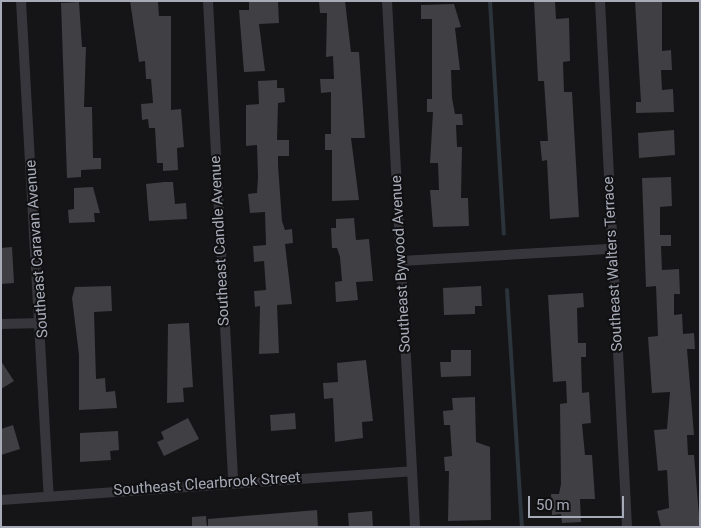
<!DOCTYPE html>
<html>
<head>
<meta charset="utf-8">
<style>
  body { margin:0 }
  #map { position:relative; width:701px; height:528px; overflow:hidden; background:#151517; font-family:Roboto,sans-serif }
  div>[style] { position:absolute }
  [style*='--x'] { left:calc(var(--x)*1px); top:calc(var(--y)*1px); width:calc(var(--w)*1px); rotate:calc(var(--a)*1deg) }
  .stream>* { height:4px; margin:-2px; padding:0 2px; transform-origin:2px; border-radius:2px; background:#2b333b }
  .building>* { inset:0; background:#3f3f44 }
  .minor>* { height:10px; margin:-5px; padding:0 5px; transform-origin:5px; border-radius:5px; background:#36363c }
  span { translate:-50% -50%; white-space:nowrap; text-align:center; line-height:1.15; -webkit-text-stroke:4px #101012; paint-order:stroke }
  .street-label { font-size:15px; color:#a7aab7 }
  .frame { position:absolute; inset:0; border:2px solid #a7aab7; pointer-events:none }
  .scale { position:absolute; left:528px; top:496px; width:96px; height:22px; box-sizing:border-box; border:2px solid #a7aab7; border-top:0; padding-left:6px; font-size:15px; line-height:18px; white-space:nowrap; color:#a7aab7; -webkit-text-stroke:4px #101012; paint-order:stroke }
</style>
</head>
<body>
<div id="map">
  <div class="stream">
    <i style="--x:490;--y:1;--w:233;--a:86.6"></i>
    <i style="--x:507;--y:290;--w:237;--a:86.4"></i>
  </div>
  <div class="building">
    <i style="clip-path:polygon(130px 1px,158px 1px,159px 16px,171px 16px,171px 110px,181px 109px,184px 147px,177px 148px,178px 170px,163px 171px,163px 163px,157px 163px,155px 128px,149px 128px,148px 119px,142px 120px,141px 104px,153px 103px,151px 79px,146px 79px,145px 61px,139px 62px)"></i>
    <i style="clip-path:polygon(249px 1px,278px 1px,279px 23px,259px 24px,265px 71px,244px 72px,239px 10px,249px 10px)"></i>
    <i style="clip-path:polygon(319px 1px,345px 1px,351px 52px,359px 52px,365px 138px,351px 138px,359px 200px,332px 201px,332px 150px,325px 150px,325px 134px,331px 134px,331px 92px,321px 93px,320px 79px,334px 79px,333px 56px,326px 57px,327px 13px,320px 13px)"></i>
    <i style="clip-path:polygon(534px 1px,555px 1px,556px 19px,569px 18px,570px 61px,563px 62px,564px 92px,572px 92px,579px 217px,550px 219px,547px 160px,542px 161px,540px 141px,548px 141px,544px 81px,538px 81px)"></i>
    <i style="clip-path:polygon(635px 1px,662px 1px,662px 51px,671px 50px,672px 70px,661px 70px,662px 90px,673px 89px,674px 112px,636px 113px,636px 102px,641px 102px)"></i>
    <i style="clip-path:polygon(79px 2px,82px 47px,86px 47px,84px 107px,92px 107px,93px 158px,101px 158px,101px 169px,81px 170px,81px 177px,67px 178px,61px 3px)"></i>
    <i style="clip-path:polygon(454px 4px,461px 27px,455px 28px,460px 70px,451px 70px,452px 98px,455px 114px,462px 114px,463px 125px,456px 125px,457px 147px,462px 147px,461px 198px,468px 198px,469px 226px,433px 227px,430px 190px,439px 190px,438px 163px,430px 163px,433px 112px,427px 112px,427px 99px,432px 99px,432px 19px,421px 19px,421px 5px)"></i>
    <i style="clip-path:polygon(277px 80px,277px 88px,284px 88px,285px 102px,278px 103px,277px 140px,289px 140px,289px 156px,278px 156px,278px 165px,282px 221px,285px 230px,292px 229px,293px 243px,285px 244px,292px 304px,277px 305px,279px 353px,259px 354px,260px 306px,255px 307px,254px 291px,266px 290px,264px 261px,254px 262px,253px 246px,266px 245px,265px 212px,250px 213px,248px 194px,257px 193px,258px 177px,257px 145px,246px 146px,246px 105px,259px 104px,258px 81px)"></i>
    <i style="clip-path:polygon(674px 130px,675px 155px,639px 158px,638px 133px)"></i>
    <i style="clip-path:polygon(671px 177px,672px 206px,660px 207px,660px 235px,671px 235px,671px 246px,661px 246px,662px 270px,679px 269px,680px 294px,674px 294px,674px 315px,682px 314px,683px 334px,694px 333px,695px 349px,687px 349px,694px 435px,687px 435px,688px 455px,694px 455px,700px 527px,661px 527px,657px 511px,669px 508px,667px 470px,658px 471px,654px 430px,667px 429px,670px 392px,652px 393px,648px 337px,658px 336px,656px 286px,646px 287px,642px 178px)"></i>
    <i style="clip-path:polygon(164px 182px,173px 182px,175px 204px,186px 203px,187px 219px,149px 221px,146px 184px)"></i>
    <i style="clip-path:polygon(93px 187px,100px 213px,94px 213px,95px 222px,69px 223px,68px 210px,74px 209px,74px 188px)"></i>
    <i style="clip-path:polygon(354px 218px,356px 240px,369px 239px,373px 281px,356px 282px,358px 300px,336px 302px,335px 282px,342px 281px,340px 257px,337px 248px,332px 248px,331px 228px,336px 228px,336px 219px)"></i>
    <i style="clip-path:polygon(12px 247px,14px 283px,1px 284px,1px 248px)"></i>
    <i style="clip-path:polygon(111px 286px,112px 311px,94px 312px,96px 379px,105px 378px,106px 392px,115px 391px,117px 408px,79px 410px,79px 355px,72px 298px,75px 287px)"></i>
    <i style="clip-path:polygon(481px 286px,482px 306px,475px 306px,475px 314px,444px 315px,443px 288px)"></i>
    <i style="clip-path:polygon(583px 293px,584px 307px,577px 308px,578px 343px,586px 343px,586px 357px,581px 357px,582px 393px,589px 392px,591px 423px,582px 424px,585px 455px,592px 455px,595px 499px,580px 499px,581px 522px,562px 523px,561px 514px,552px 515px,551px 494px,559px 494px,561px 484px,560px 404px,567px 403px,566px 381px,553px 382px,548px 295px)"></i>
    <i style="clip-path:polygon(189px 323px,193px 387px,183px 388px,184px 402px,167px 403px,168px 324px)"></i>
    <i style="clip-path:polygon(451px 350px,471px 350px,471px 376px,441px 377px,440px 362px,451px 362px)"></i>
    <i style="clip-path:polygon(366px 360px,373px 421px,362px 422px,363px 438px,335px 442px,333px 398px,324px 399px,323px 383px,338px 382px,337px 363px)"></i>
    <i style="clip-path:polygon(1px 361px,14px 381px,1px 389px)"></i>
    <i style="clip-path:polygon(475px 397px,476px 442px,490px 447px,491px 520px,448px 521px,449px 471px,445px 471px,444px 457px,452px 456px,450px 425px,444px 425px,443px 411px,453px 410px,452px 398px)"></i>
    <i style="clip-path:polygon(295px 413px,296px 429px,271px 431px,270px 415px)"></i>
    <i style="clip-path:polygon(188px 418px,199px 439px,164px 456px,157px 442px,164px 439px,161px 432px)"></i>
    <i style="clip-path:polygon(13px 425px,20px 449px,1px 455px,1px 429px)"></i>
    <i style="clip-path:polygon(118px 431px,119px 450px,110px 451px,111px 460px,80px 462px,80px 433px)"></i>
    <i style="clip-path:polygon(317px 510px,318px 527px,208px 527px,208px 519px)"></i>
    <i style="clip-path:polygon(372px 511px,373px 527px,349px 527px,348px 513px)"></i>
    <i style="clip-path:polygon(206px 516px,207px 527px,192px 527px,192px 517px)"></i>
  </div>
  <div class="minor">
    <i style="--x:21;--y:1;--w:496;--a:86.8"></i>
    <i style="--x:208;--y:1;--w:480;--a:87"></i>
    <i style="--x:387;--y:1;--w:527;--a:86.95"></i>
    <i style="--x:600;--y:1;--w:527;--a:87.06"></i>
    <i style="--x:401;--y:261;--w:211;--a:-3.3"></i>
    <i style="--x:1;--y:324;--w:41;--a:-1.4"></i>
    <i style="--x:1;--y:500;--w:412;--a:-4"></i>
  </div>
  <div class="street-label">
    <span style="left:220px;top:241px;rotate:-93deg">Southeast Candle Avenue</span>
    <span style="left:37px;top:249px;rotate:-94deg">Southeast Caravan Avenue</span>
    <span style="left:401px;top:264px;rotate:-93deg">Southeast Bywood Avenue</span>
    <span style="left:613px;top:264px;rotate:-93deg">Southeast Walters Terrace</span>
    <span style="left:207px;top:484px;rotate:-4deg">Southeast Clearbrook Street</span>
  </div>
  <div class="frame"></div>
  <div class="scale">50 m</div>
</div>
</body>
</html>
